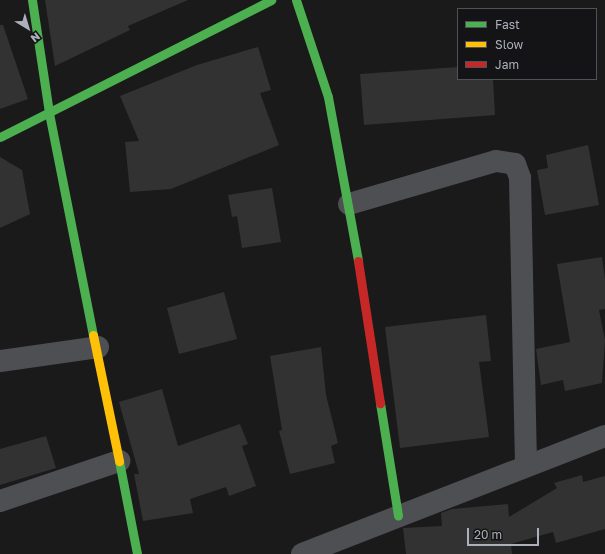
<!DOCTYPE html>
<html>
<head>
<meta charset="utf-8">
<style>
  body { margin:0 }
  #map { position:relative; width:605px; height:554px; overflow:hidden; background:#1a1a1a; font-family:"Golos Text",sans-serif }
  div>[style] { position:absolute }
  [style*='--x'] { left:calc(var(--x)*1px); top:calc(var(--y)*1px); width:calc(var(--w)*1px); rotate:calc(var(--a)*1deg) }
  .building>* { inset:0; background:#323232 }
  .street>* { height:22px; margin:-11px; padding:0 11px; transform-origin:11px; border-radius:11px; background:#4e4f53 }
  .fast>* { height:9px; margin:-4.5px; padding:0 4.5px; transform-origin:4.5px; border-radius:4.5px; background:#4caf50 }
  .slow>* { height:9px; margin:-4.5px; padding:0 4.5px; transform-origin:4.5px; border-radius:4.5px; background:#ffc107 }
  .jam>* { height:9px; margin:-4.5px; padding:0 4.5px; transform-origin:4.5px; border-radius:4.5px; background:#c62828 }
  span { translate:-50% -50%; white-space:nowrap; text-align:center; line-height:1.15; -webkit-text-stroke:3.5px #141416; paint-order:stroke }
  .legend { position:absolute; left:457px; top:8px; width:140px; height:72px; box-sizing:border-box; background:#141416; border:1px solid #515258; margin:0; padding:5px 7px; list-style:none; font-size:12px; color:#acb0ba }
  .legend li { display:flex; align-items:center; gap:8px; height:20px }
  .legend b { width:20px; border:1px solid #515258 }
  .north { position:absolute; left:8px; top:8px; width:40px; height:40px; -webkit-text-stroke:3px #141416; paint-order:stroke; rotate:142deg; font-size:11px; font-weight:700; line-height:16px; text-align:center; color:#acb0ba }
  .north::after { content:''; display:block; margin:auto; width:14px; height:18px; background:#acb0ba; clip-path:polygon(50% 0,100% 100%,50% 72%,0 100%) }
  .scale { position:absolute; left:467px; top:528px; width:72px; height:18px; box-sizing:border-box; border:2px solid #acb0ba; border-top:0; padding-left:5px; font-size:12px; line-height:14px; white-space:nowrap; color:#acb0ba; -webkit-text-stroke:3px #141416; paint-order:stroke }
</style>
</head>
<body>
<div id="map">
  <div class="building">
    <i style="clip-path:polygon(45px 0,188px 0,128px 26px,130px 30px,55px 66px)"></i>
    <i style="clip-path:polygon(0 25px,3px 25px,28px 99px,0 109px)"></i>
    <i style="clip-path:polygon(258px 47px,271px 90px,260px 93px,279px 145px,171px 189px,130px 192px,125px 142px,139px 141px,120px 96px,197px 65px)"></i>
    <i style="clip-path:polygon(458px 67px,458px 79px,493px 79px,495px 115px,364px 125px,360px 74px)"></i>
    <i style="clip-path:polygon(588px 145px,599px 205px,545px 215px,537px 170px,548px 168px,546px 155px)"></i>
    <i style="clip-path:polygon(0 157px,22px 170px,30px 214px,0 228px)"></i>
    <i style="clip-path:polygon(272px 188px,281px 242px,242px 248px,237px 216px,232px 217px,228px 195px)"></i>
    <i style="clip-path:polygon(602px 257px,605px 279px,605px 309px,599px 310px,605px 340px,602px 383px,565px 391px,563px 380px,541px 385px,536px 349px,570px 342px,557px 264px)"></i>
    <i style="clip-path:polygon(224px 292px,237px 339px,179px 354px,167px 308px)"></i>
    <i style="clip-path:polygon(486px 315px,491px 361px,479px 362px,489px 437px,400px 448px,385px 327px)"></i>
    <i style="clip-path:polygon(321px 347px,326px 395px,338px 443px,331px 446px,335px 463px,290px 474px,279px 431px,282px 430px,270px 356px)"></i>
    <i style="clip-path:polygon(162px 389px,178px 446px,240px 424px,248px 444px,242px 446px,256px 486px,229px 496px,226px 487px,190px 499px,193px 513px,143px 521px,134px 474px,139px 474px,119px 402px)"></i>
    <i style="clip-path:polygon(46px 436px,56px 468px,0 485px,0 449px)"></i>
    <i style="clip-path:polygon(582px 475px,583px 482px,605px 476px,605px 529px,556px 543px,553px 532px,511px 544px,512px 554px,406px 554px,403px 528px,442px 526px,441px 513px,452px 509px,508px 504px,509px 517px,557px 488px,554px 483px)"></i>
  </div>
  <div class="street">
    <i style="--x:349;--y:204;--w:153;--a:-16.3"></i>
    <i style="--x:496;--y:161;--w:19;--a:9"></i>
    <i style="--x:515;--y:164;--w:15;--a:70"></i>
    <i style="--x:520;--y:178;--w:286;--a:88.8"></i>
    <i style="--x:0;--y:361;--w:99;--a:-8.1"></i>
    <i style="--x:0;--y:501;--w:126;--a:-18.6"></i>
    <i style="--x:302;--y:554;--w:325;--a:-21.3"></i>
  </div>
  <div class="fast">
    <i style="--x:32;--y:0;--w:114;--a:81.4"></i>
    <i style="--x:49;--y:113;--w:226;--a:78.8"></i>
    <i style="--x:296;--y:0;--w:102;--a:71.7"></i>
    <i style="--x:328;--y:97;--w:167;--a:79.6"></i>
    <i style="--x:0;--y:137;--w:304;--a:-26.8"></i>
    <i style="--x:380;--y:403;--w:114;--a:80.9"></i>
    <i style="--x:119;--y:461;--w:95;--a:79"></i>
  </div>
  <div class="slow">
    <i style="--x:93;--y:335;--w:129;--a:78.3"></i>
  </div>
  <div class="jam">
    <i style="--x:358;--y:261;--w:144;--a:81.2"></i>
  </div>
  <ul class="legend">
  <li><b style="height:5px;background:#4caf50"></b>Fast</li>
  <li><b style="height:5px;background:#ffc107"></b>Slow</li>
  <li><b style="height:5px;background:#c62828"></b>Jam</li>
  </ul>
  <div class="north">N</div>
  <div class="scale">20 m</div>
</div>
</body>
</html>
